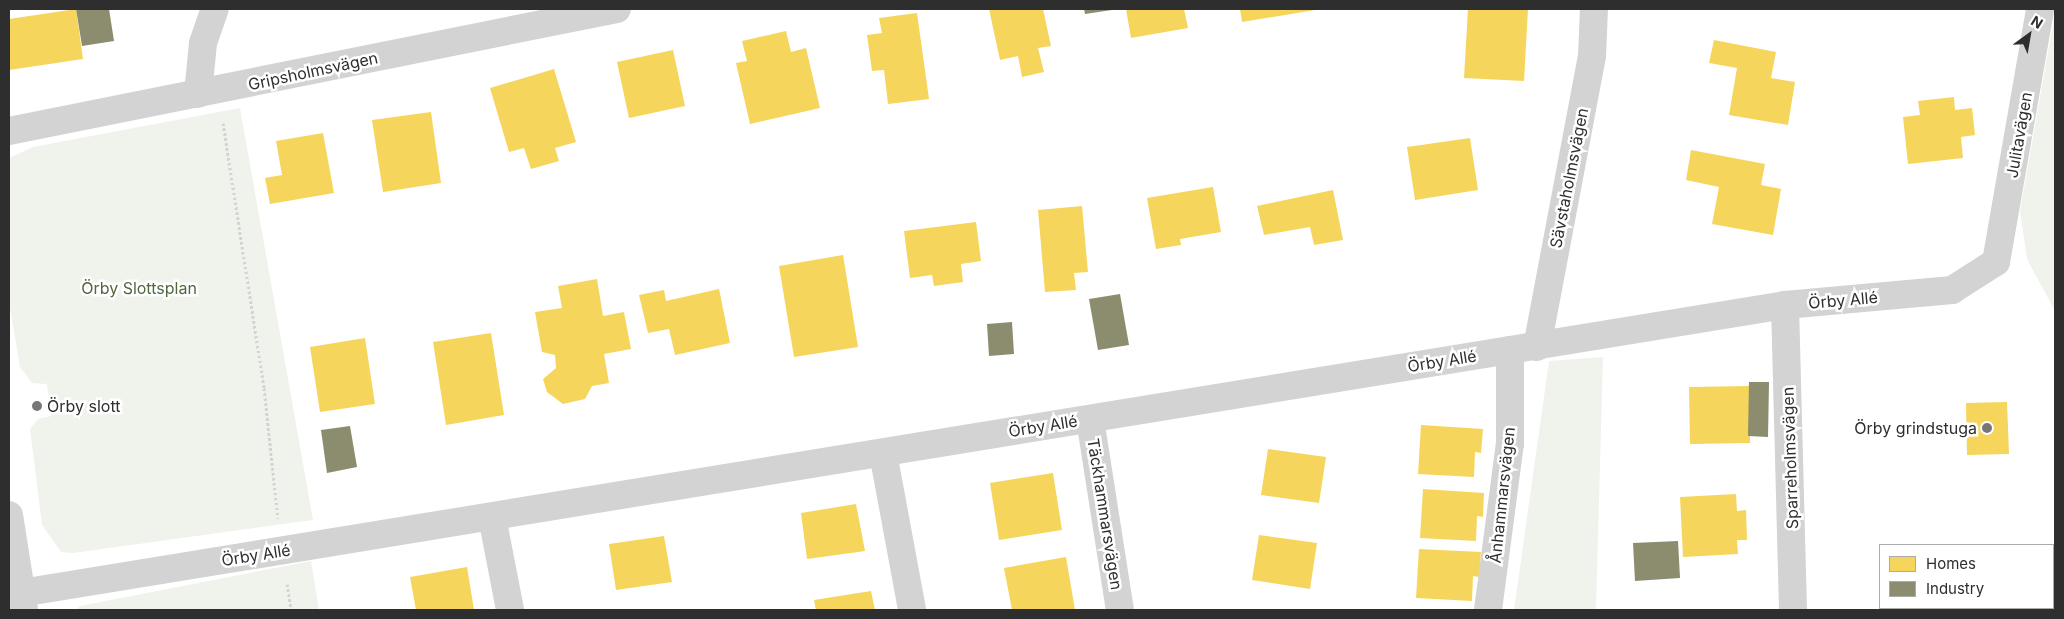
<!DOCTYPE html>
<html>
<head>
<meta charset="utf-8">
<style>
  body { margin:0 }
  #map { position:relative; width:2064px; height:619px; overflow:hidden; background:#fff; font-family:Inter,sans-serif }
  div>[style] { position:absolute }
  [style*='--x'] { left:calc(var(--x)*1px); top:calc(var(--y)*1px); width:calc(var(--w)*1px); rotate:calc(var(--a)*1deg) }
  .green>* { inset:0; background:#f0f3ec }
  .homes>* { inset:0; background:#f6d55c }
  .industry>* { inset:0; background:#8c8c6e }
  .path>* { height:3px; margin-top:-1.5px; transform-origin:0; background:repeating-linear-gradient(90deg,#d3d3d3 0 2.5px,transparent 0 5px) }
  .minor>* { height:28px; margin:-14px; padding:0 14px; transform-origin:14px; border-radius:14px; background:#d3d3d3 }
  .dots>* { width:14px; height:14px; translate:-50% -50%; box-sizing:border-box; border:2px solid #fff; border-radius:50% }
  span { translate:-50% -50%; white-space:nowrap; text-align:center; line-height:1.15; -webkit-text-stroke:5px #fff; paint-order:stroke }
  .street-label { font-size:16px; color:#2e2e2e }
  .park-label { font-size:16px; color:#50673d }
  .poi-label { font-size:16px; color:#2e2e2e }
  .left { translate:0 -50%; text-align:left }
  .right { translate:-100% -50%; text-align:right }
  .frame { position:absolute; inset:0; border:10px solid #2e2e2e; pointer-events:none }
  .legend { position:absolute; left:1879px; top:544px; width:175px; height:65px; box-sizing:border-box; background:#fff; border:1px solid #ababab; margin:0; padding:6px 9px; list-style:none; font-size:15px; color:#2e2e2e }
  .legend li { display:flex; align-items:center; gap:10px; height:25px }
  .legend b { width:25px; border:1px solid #ababab }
  .north { position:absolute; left:2004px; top:10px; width:50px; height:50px; -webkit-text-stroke:4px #fff; paint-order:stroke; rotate:32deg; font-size:14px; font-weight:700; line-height:20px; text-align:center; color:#2e2e2e }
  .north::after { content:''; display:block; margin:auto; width:18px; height:22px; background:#2e2e2e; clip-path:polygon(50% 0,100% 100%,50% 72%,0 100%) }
</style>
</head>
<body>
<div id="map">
  <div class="green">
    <i style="clip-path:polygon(2055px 12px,2055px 311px,2027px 259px,2020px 211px)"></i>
    <i style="clip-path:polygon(240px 108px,313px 520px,73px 553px,61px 552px,42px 525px,30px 429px,38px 419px,51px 416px,47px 384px,32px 383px,20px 367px,9px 302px,9px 158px,33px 147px)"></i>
    <i style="clip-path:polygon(1603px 357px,1596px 610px,1514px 610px,1549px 361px)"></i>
    <i style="clip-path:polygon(311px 561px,319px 610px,76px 610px,80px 606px)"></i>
  </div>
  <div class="homes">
    <i style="clip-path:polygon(76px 9px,83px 59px,9px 70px,9px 19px)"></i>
    <i style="clip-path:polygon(989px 9px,1043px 9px,1051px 46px,1038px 48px,1044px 72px,1022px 77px,1018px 56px,1000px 60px)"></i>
    <i style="clip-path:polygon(1126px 9px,1184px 9px,1188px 28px,1131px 38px)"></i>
    <i style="clip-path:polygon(1240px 9px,1315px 9px,1315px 10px,1242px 22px)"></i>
    <i style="clip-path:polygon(1468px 9px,1528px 9px,1524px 81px,1464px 78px)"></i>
    <i style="clip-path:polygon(917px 13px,929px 99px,888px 104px,884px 70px,872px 71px,867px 35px,882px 33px,879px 18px)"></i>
    <i style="clip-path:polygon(786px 31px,791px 52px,806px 48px,820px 108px,750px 124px,736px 63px,747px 61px,742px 41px)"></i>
    <i style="clip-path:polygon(1714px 40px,1776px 52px,1771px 78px,1795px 82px,1788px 125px,1729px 115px,1737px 68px,1709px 63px)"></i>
    <i style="clip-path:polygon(673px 50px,685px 106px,629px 118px,617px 62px)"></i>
    <i style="clip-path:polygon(554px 69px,576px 142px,555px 148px,559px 161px,531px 169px,524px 148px,509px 152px,490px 88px)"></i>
    <i style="clip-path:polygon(1954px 97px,1955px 110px,1972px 108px,1975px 135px,1961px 137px,1963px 158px,1908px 164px,1903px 117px,1920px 115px,1918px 101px)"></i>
    <i style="clip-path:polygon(431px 112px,441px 183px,383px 192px,372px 120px)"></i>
    <i style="clip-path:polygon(323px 133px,334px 193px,270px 204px,265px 178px,282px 175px,276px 141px)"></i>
    <i style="clip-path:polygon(1470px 138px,1478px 190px,1415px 200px,1407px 147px)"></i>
    <i style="clip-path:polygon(1691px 150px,1765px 164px,1761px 185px,1781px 189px,1773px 235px,1712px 224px,1719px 187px,1686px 180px)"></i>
    <i style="clip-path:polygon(1213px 187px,1221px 232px,1180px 239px,1181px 245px,1156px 249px,1147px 198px)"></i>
    <i style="clip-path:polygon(1333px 190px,1343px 240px,1314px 245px,1310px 227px,1264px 235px,1257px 206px)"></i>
    <i style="clip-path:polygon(1082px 206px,1088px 272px,1074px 273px,1076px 290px,1045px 292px,1038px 210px)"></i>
    <i style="clip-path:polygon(976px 222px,981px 261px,961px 264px,963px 282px,934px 286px,932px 275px,910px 278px,904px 231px)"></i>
    <i style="clip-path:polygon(843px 255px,858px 347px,794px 357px,779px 266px)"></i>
    <i style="clip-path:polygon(597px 279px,603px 316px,624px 312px,631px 349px,604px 354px,609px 383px,592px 386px,585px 399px,563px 404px,547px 392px,543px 379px,556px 368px,555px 355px,542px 352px,535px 312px,562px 308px,558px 286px)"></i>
    <i style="clip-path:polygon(719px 289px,730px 343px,675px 355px,669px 329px,648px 333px,639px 295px,664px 290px,666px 301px)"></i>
    <i style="clip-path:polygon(491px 333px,504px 415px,446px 425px,433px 342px)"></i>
    <i style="clip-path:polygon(365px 338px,375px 404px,320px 412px,310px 347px)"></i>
    <i style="clip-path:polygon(1749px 386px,1750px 443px,1690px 444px,1689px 387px)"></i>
    <i style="clip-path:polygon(2007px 402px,2009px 454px,1967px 455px,1966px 403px)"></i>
    <i style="clip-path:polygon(1421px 425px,1483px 429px,1481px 453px,1475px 452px,1474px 477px,1418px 474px)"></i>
    <i style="clip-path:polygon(1268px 449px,1326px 457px,1319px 503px,1261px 495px)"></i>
    <i style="clip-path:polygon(1053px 473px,1062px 530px,999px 540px,990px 483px)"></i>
    <i style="clip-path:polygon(1423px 489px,1484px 493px,1483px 517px,1477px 516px,1476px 541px,1420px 538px)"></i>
    <i style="clip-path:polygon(1736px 494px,1737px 511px,1746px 510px,1747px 540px,1737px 540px,1738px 554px,1683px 557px,1680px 497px)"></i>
    <i style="clip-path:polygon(856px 504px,865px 551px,807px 559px,801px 513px)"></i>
    <i style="clip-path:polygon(1259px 535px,1317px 543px,1310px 589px,1252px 580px)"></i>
    <i style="clip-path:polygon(664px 536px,672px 582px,616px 590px,609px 544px)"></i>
    <i style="clip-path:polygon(1419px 549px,1481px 552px,1479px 577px,1473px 576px,1472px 601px,1416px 598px)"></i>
    <i style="clip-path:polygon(1066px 557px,1075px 610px,1012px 610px,1004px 568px)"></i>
    <i style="clip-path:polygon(467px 567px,474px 610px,416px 610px,410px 577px)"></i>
    <i style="clip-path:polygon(871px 591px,875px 610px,816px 610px,814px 600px)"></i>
  </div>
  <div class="industry">
    <i style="clip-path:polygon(76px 9px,109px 9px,114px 41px,82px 46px)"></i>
    <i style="clip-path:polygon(1084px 9px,1112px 9px,1112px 10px,1085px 14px)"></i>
    <i style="clip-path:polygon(1120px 294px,1129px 345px,1098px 350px,1089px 299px)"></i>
    <i style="clip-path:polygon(1012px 322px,1014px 354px,989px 356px,987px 324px)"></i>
    <i style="clip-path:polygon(1749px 382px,1769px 382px,1768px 437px,1748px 436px)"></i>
    <i style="clip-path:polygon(350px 426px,357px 467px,327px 473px,321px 430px)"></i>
    <i style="clip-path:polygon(1678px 541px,1680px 578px,1635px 581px,1633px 543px)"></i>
  </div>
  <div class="path">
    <i style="--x:223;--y:123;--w:268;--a:81.2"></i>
    <i style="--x:264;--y:388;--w:131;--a:83.9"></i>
    <i style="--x:287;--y:584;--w:26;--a:81"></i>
  </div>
  <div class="minor">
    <i style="--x:198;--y:94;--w:51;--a:-84.4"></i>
    <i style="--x:203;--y:43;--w:36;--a:-71"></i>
    <i style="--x:9;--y:131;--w:620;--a:-11.35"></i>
    <i style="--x:1785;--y:305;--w:305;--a:88.5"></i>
    <i style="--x:1537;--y:347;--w:296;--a:-79.3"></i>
    <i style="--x:1592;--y:56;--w:47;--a:-87.6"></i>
    <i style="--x:1090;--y:419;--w:193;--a:81.1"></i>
    <i style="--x:883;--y:453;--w:160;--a:79.5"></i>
    <i style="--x:9;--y:515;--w:96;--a:81"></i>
    <i style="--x:492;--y:517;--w:95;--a:79"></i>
    <i style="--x:21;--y:593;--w:1787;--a:-9.27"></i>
    <i style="--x:1785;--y:305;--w:168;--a:-5.1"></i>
    <i style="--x:1952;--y:290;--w:52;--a:-32.5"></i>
    <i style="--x:1996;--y:262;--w:257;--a:-80.1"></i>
    <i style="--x:1488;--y:610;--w:167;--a:-82.5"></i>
    <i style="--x:1510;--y:444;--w:94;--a:-90"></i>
  </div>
  <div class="dots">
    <i style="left:37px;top:406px;background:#777"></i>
    <i style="left:1987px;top:428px;background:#777"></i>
  </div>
  <div class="street-label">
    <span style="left:313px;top:71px;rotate:-12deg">Gripsholmsvägen</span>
    <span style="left:2019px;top:135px;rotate:-80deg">Julitavägen</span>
    <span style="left:1569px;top:178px;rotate:-79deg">Sävstaholmsvägen</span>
    <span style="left:1843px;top:300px;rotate:-5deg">Örby Allé</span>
    <span style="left:1442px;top:361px;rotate:-9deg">Örby Allé</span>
    <span style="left:1043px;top:426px;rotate:-9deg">Örby Allé</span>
    <span style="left:1790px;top:458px;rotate:-92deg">Sparreholmsvägen</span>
    <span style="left:1502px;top:495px;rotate:-84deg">Ånhammarsvägen</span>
    <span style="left:1105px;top:514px;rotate:81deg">Täckhammarsvägen</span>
    <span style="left:256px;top:555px;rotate:-9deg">Örby Allé</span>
  </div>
  <div class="park-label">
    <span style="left:139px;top:288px">Örby Slottsplan</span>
  </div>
  <div class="poi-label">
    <span class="left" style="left:47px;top:406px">Örby slott</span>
    <span class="right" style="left:1977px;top:428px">Örby grindstuga</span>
  </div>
  <div class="frame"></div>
  <ul class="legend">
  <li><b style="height:14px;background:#f6d55c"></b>Homes</li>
  <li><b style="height:14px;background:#8c8c6e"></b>Industry</li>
  </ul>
  <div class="north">N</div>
</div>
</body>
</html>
